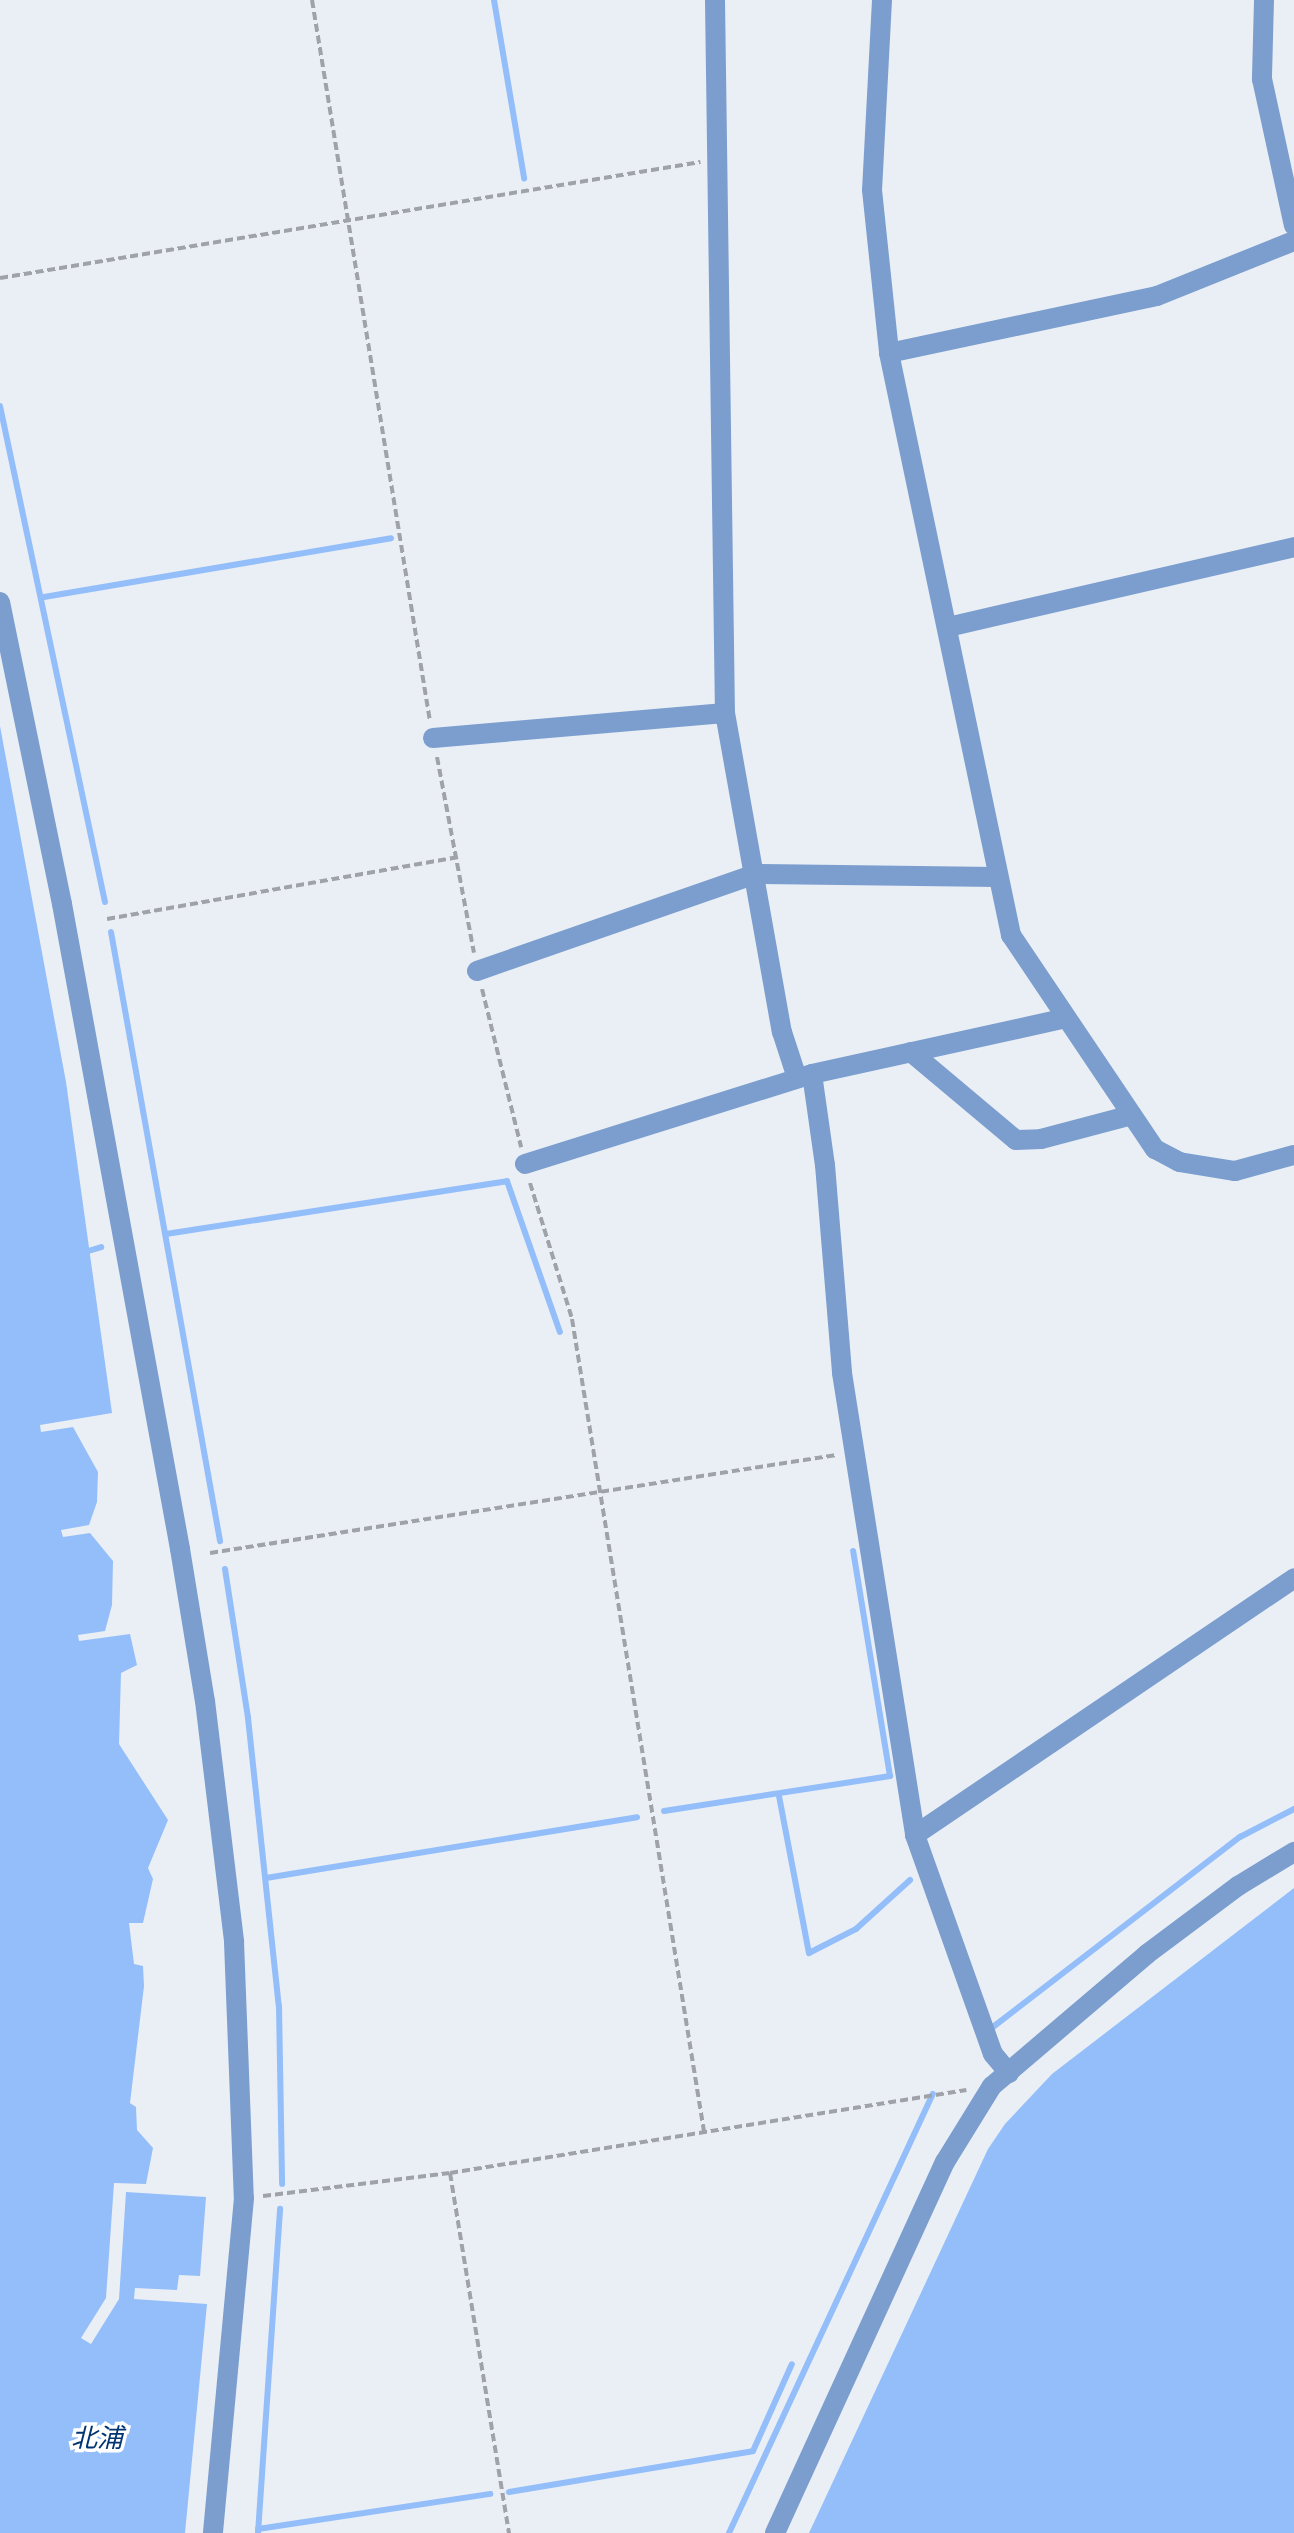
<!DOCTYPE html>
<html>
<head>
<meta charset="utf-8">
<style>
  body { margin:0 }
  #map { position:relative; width:1294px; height:2533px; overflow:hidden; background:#eaeff6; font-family:"Fira Sans","Noto Sans JP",sans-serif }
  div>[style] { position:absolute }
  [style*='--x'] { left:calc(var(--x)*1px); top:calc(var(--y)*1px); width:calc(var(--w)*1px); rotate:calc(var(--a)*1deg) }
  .water>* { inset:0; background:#93bef9 }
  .stream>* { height:6px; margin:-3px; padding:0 3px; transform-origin:3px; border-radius:3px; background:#93bef9 }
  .path>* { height:4px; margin-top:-2px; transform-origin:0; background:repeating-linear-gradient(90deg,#9fa3a9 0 8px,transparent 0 12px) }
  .minor>* { height:20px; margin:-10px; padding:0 10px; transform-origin:10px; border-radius:10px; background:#7b9ece }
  span { translate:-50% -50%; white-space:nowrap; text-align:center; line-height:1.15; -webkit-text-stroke:7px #fff; paint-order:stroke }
  .water-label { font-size:26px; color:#003473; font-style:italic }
</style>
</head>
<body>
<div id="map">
  <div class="water">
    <i style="clip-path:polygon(0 726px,66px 1082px,112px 1413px,40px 1425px,41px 1432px,73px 1427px,98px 1472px,97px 1502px,89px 1525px,61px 1530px,63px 1537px,90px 1533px,113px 1561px,112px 1605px,105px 1631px,78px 1635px,79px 1641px,130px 1634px,137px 1665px,121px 1673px,119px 1744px,168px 1820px,148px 1868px,153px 1879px,143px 1923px,129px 1923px,134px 1964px,143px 1966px,144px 1986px,130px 2103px,136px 2107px,137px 2130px,153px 2148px,146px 2184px,114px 2183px,106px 2298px,81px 2338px,91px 2344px,119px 2299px,126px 2192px,206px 2197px,200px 2276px,179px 2275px,177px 2290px,135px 2288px,134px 2299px,207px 2304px,185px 2533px,0 2533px)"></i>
    <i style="clip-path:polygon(1294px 1888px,1294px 2533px,809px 2533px,988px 2149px,1005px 2124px,1052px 2074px)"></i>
  </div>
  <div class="stream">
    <i style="--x:494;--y:0;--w:181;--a:80.4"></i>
    <i style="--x:0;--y:406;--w:507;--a:78.05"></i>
    <i style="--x:44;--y:597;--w:352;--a:-9.6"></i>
    <i style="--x:111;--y:932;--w:619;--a:79.85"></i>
    <i style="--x:166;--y:1234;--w:345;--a:-8.8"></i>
    <i style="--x:507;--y:1181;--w:160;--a:70.7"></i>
    <i style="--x:85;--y:1252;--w:17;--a:-17"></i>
    <i style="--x:225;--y:1569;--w:151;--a:81.2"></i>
    <i style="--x:248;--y:1718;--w:290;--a:83.9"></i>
    <i style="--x:279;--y:2006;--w:178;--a:89"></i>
    <i style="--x:779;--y:1796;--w:160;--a:79.2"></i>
    <i style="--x:809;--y:1953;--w:53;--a:-27.1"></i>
    <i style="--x:856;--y:1929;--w:73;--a:-42.2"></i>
    <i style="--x:664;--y:1811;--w:229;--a:-8.8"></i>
    <i style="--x:890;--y:1776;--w:228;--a:-99.3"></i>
    <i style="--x:266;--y:1878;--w:376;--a:-9.3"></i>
    <i style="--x:989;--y:2030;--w:317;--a:-37.6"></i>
    <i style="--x:1240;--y:1837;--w:61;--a:-27.4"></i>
    <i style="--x:509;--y:2492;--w:247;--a:-9.5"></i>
    <i style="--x:753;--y:2451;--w:95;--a:-65.9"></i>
    <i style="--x:258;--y:2529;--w:235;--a:-8.6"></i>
    <i style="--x:258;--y:2533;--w:325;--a:-86.1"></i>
    <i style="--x:729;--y:2533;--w:484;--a:-65.1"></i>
  </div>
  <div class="path">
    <i style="--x:312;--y:0;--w:731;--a:80.71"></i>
    <i style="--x:0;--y:278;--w:710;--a:-9.41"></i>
    <i style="--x:437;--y:757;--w:199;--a:79.3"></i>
    <i style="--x:107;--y:919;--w:357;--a:-10"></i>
    <i style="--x:482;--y:989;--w:163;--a:76.1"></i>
    <i style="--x:530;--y:1183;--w:142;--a:72.8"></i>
    <i style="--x:572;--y:1319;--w:823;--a:80.77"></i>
    <i style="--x:210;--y:1553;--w:634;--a:-8.9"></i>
    <i style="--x:450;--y:2173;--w:365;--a:80.7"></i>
    <i style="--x:263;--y:2196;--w:188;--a:-7"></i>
    <i style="--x:450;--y:2173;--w:523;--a:-9.14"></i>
  </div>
  <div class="minor">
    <i style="--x:715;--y:0;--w:713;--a:89.2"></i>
    <i style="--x:725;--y:713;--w:324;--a:79.9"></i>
    <i style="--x:782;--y:1032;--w:48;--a:71.9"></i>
    <i style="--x:882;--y:0;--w:190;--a:93"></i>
    <i style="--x:872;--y:190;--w:164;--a:84"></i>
    <i style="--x:889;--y:353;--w:595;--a:78.16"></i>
    <i style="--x:1011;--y:935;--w:258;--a:56.1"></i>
    <i style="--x:1155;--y:1149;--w:27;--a:28"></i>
    <i style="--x:1179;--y:1162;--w:57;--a:9.1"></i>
    <i style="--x:1235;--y:1171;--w:61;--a:-15.2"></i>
    <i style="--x:1264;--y:0;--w:79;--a:91.5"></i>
    <i style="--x:1262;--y:79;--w:150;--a:77.7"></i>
    <i style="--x:889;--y:353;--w:274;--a:-12"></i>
    <i style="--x:1157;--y:296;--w:148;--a:-21.9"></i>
    <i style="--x:0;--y:602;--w:308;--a:78.4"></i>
    <i style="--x:62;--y:904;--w:656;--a:79.63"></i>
    <i style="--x:180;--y:1549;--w:154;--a:80.7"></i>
    <i style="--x:205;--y:1701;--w:243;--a:83.1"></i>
    <i style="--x:234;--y:1942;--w:256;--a:87.8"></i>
    <i style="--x:244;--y:2198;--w:336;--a:95.3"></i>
    <i style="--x:948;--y:627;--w:355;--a:-13"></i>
    <i style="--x:433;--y:738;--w:293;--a:-4.9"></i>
    <i style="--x:477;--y:971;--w:295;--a:-19.2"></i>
    <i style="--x:756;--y:874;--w:240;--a:0.7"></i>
    <i style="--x:911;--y:1052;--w:137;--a:40"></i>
    <i style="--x:1016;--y:1140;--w:25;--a:-2"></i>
    <i style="--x:1041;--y:1139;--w:90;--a:-14.8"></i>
    <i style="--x:812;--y:1074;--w:92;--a:81.9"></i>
    <i style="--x:825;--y:1165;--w:209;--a:85.3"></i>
    <i style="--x:842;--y:1373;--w:468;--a:81"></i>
    <i style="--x:915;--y:1835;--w:232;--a:70.4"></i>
    <i style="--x:993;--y:2054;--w:25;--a:50"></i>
    <i style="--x:525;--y:1164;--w:301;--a:-17.4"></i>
    <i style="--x:812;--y:1074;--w:257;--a:-12.4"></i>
    <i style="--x:915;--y:1835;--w:458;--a:-34.1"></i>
    <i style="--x:775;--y:2533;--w:408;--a:-65.4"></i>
    <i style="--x:945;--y:2162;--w:89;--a:-58.3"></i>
    <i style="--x:992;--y:2086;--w:204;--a:-40.4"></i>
    <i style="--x:1147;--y:1954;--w:114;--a:-36.8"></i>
    <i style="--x:1238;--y:1886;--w:66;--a:-31.3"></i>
  </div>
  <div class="water-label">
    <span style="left:97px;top:2439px">北浦</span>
  </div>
</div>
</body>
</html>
